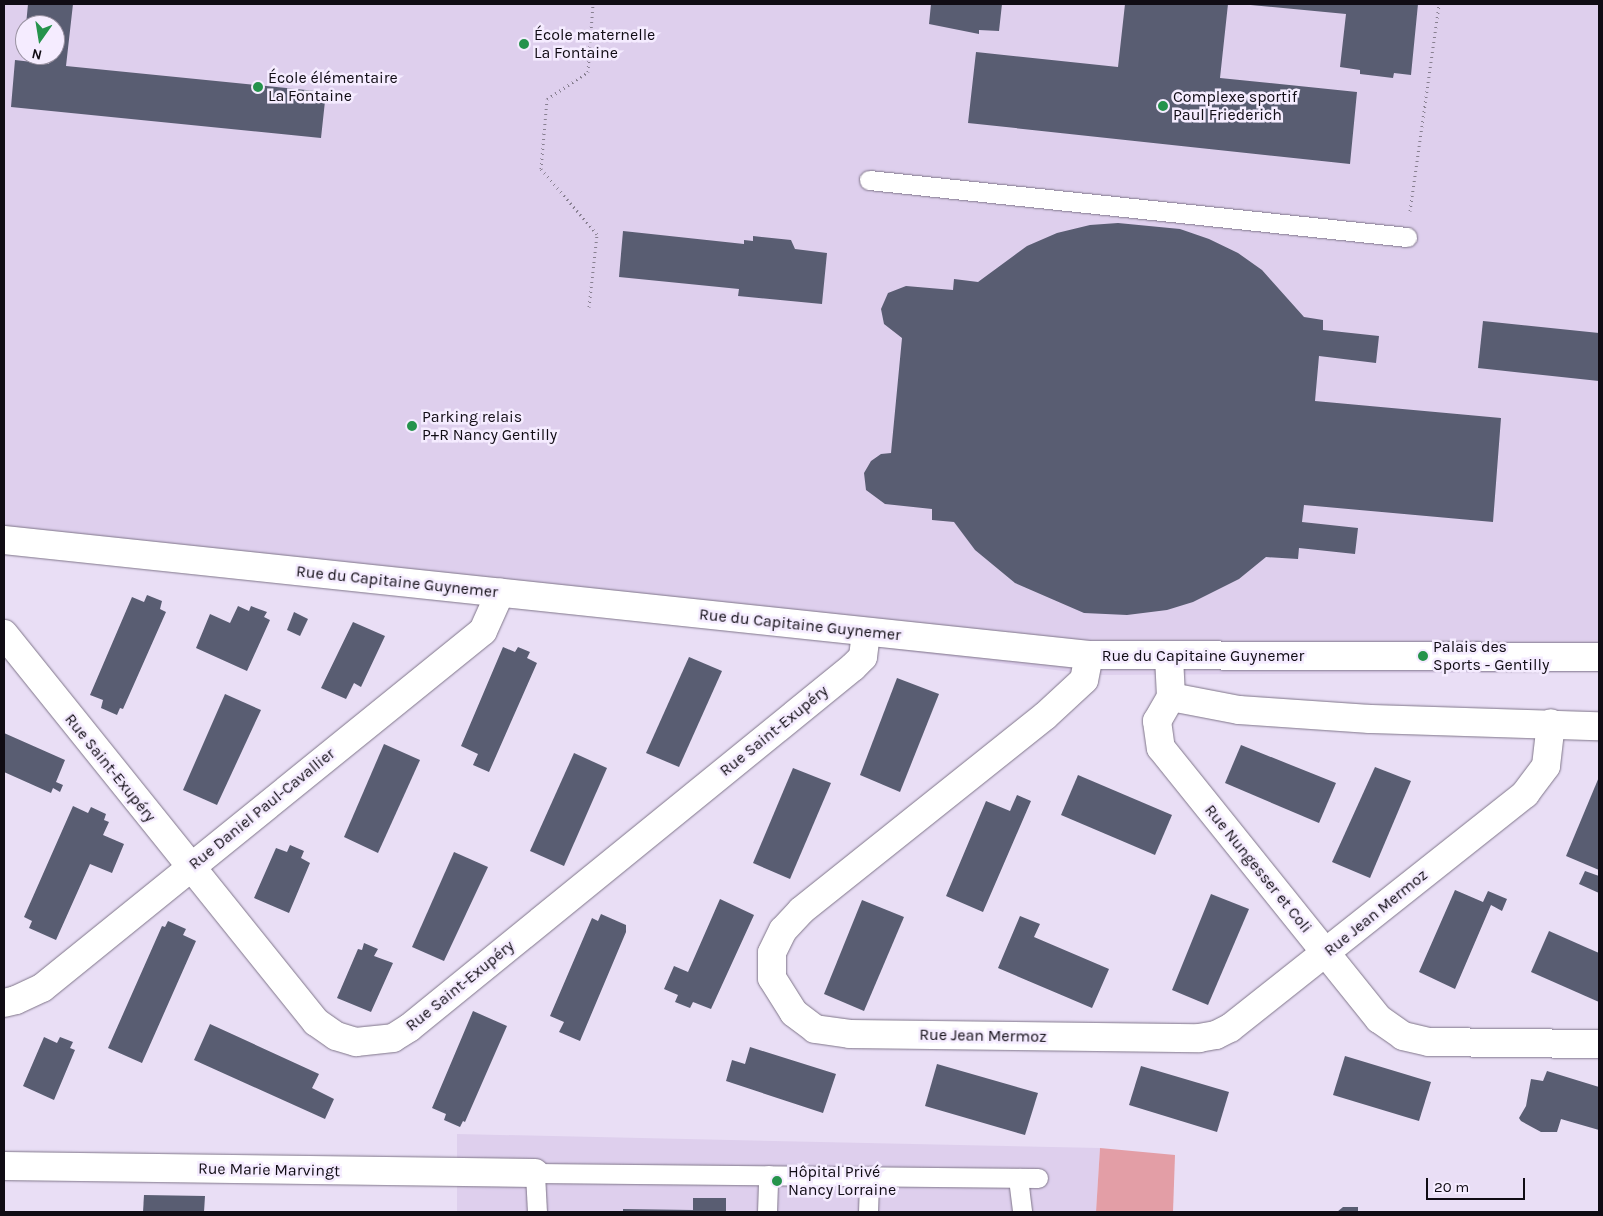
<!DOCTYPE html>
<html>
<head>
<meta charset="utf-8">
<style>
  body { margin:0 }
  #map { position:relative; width:1603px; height:1216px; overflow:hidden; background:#e9def5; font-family:Karla,sans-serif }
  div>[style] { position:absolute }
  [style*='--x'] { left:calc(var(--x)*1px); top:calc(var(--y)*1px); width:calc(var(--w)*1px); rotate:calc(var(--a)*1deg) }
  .built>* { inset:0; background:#decfed }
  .green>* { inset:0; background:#e39ea6 }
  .building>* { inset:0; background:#595d72 }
  .path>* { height:3px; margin-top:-1.5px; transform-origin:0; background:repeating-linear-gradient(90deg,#888091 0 1px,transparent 0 5px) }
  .roads { filter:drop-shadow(0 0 1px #7f7589) drop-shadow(0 0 1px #7f7589) }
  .service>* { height:19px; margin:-9.5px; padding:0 9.5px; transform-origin:9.5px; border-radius:9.5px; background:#fff }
  .minor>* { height:28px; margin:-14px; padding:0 14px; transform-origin:14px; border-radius:14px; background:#fff }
  .tertiary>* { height:28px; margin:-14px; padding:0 14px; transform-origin:14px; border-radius:14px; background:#fff }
  .dots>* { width:14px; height:14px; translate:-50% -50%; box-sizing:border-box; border:2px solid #f5ecff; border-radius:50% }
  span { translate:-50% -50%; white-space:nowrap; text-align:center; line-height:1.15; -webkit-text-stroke:5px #f5ecff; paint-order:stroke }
  .poi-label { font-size:16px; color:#100c14 }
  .left { translate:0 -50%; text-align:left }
  .street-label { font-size:16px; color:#100c14 }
  .frame { position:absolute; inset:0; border:5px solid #100c14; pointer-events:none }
  .north { position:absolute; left:15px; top:15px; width:50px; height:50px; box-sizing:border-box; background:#f5ecff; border:1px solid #9992a1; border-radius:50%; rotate:193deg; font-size:14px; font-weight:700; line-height:20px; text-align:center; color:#100c14 }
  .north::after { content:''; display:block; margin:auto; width:18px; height:22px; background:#25934c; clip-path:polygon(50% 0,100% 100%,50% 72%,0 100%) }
  .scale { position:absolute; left:1426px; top:1178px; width:99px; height:22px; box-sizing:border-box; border:2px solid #100c14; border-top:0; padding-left:6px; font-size:15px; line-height:18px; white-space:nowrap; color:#100c14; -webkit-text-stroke:4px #f5ecff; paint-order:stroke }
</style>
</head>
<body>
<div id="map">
  <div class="built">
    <i style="clip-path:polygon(evenodd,4px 4px,1599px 4px,1599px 672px,1094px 675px,4px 536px,4px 4px,25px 25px,55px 25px,55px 55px,25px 55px,25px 25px)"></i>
    <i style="clip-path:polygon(457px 1134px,1100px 1148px,1096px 1212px,457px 1212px)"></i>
  </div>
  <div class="green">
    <i style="clip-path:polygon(1100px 1148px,1175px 1155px,1173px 1212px,1096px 1212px)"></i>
  </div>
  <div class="building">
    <i style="clip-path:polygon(28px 4px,73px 4px,66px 66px,326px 92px,321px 138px,11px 107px,15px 60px,49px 64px,50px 55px,55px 55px,55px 25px,26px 25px)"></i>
    <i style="clip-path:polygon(931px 4px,1002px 4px,999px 31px,979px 30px,979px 34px,929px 24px)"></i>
    <i style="clip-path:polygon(1125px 4px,1228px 4px,1220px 78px,1357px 92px,1350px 164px,968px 123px,976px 52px,1118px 67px)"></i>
    <i style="clip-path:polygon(1240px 4px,1418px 4px,1411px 75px,1394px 73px,1393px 78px,1360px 74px,1360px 70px,1340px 67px,1346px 14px)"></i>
    <i style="clip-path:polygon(1118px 223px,1180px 229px,1209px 239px,1238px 253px,1262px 270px,1304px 317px,1323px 320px,1323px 330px,1379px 336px,1376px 363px,1319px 356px,1315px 401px,1501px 418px,1493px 522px,1304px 505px,1302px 522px,1358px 528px,1355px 554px,1299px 548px,1298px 559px,1266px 557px,1239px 579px,1193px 602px,1167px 610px,1127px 615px,1084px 613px,1015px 583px,975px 550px,954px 522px,932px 520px,932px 509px,885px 504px,866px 490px,864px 473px,871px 461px,881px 454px,891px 453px,902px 338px,884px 324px,881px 309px,888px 293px,906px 286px,953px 290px,954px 279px,978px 282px,1027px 246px,1057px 233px,1090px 225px)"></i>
    <i style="clip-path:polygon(623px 231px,744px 244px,744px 240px,753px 241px,753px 236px,791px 240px,795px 249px,827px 253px,822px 304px,738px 296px,739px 289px,619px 277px)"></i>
    <i style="clip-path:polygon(1483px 321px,1599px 333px,1599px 381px,1478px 368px)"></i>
    <i style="clip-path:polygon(147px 595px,162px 601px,160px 609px,166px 612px,123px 709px,120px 708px,117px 715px,101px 708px,103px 700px,90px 695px,132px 597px,144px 602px)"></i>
    <i style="clip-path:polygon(238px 606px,249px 611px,251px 606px,267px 612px,264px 617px,270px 620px,247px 671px,196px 648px,210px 614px,230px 623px)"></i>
    <i style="clip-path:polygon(294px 612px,308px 619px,300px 636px,287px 630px)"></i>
    <i style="clip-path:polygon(353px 622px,385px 636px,361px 687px,354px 683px,346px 699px,321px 688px)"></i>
    <i style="clip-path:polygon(503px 647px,515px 652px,518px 647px,530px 652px,527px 658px,537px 663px,489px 772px,473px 765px,478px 754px,461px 746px)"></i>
    <i style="clip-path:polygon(689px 657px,722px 671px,679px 767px,646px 753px)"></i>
    <i style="clip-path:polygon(897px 678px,939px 694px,900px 792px,860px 775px)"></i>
    <i style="clip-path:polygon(225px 694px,261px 710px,217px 805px,183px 790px)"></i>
    <i style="clip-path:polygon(4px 733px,65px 760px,56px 782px,63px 785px,60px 792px,53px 788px,51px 793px,4px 772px)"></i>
    <i style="clip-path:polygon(384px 744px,420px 760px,378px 853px,344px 837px)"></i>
    <i style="clip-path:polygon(1241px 745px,1336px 783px,1319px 823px,1225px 783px)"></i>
    <i style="clip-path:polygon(574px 753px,607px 768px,564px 866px,530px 851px)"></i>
    <i style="clip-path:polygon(1375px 767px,1411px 781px,1370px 878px,1332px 862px)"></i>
    <i style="clip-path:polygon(793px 768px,831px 783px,790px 879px,753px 863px)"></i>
    <i style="clip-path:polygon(1078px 775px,1172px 815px,1155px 855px,1061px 815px)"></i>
    <i style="clip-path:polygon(1599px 777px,1599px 870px,1566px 856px)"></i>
    <i style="clip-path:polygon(1017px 795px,1031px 801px,983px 912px,946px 896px,986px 801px,1010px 811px)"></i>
    <i style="clip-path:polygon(73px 806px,88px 813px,91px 807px,106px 814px,104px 820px,109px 822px,103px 835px,124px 844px,112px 873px,90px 864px,56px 940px,29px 928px,32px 921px,24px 917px)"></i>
    <i style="clip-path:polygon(290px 845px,304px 851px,301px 858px,310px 863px,289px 913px,254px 898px,276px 848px,287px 852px)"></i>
    <i style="clip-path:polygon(454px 852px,488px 867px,444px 961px,412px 947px)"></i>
    <i style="clip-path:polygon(1585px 871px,1599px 876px,1599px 893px,1579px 884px)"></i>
    <i style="clip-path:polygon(1455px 890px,1483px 902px,1488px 891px,1507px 899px,1502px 911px,1491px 905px,1455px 989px,1419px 972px)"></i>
    <i style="clip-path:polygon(1211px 894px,1249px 909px,1208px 1005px,1172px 990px)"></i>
    <i style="clip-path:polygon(720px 899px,754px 915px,711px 1009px,693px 1002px,690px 1008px,675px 1002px,678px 995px,664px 989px,674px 966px,688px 972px)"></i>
    <i style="clip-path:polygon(862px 900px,904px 917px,864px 1011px,824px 994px)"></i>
    <i style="clip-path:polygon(601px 914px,626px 925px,626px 932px,580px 1041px,559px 1032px,564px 1022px,550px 1016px,592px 918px,598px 921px)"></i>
    <i style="clip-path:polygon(1020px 916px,1040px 924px,1034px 937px,1109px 969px,1092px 1008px,998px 968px)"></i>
    <i style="clip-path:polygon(168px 921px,186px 929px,183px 935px,196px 941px,142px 1063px,108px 1048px,162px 926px,165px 927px)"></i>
    <i style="clip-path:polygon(1549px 931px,1599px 953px,1599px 1002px,1531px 972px)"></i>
    <i style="clip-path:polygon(364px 943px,378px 949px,374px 956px,393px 963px,371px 1012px,337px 998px,358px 949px,362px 950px)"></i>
    <i style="clip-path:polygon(473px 1011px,507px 1026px,465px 1122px,463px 1121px,460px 1127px,444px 1120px,446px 1114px,432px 1108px)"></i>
    <i style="clip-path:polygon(210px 1024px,319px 1074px,312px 1088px,334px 1099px,325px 1119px,194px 1060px)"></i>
    <i style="clip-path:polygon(44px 1037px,57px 1043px,60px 1037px,73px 1042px,70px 1048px,75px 1050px,54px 1100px,23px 1086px)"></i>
    <i style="clip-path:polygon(750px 1047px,836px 1074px,823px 1113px,726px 1081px,732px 1060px,745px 1064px)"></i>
    <i style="clip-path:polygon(1345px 1056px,1431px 1082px,1419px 1121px,1333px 1095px)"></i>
    <i style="clip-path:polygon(937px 1064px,1038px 1093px,1025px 1135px,925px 1106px)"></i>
    <i style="clip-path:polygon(1141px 1066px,1229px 1092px,1217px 1132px,1129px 1105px)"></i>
    <i style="clip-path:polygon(1547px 1071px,1599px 1087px,1599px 1130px,1561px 1119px,1557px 1132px,1541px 1132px,1521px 1121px,1519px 1118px,1526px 1106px,1531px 1079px,1543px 1081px)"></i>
    <i style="clip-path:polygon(144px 1195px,205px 1196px,204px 1212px,143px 1212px)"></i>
    <i style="clip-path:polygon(693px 1198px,726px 1198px,726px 1212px,623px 1212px,623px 1209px,693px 1210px)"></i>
    <i style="clip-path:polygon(1343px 1207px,1358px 1207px,1358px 1212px,1337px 1212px)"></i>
  </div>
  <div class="path">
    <i style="--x:1410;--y:211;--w:209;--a:-82"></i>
    <i style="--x:589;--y:307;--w:73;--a:-83.7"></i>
    <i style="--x:597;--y:234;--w:86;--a:-130.7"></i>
    <i style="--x:541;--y:169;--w:70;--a:-85.1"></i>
    <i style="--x:547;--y:99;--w:49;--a:-33.4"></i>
    <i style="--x:588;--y:72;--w:68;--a:-85.8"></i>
  </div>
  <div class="roads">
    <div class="service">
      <i style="--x:869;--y:180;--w:541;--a:6.05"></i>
      <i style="--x:1018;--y:1178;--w:34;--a:83"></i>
      <i style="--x:537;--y:1212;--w:39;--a:-93"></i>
      <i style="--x:535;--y:1173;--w:503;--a:0.57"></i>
      <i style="--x:767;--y:1212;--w:37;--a:-88"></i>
      <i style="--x:868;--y:1212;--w:36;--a:-88"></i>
    </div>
    <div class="minor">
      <i style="--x:4;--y:634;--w:498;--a:51.2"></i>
      <i style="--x:316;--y:1022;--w:24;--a:35"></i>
      <i style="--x:336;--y:1036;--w:21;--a:17"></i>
      <i style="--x:356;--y:1042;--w:37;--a:-6"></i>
      <i style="--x:393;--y:1038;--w:19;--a:-32"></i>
      <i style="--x:409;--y:1028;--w:572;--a:-39.11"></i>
      <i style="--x:853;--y:667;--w:14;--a:-45"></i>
      <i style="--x:863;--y:657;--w:25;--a:-83"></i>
      <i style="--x:1089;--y:655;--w:25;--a:101"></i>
      <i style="--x:1084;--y:680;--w:53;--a:137.3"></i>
      <i style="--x:1045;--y:716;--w:312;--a:141.4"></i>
      <i style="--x:801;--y:911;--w:26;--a:133"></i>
      <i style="--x:783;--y:930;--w:25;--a:116"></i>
      <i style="--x:772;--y:953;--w:25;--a:90"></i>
      <i style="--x:772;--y:978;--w:41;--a:57.8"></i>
      <i style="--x:794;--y:1013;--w:26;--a:37"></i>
      <i style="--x:815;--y:1029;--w:35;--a:8"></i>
      <i style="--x:850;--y:1034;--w:349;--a:0.7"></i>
      <i style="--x:1199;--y:1038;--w:17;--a:-10"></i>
      <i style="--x:1216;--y:1035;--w:16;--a:-27"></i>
      <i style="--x:1230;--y:1028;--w:377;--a:-38.4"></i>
      <i style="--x:1525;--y:794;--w:35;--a:-53"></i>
      <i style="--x:1546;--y:766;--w:43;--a:-83.4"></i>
      <i style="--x:1169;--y:657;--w:40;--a:87.1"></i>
      <i style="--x:1171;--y:697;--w:69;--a:10.8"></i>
      <i style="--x:1239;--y:710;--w:131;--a:3.9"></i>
      <i style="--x:1370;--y:719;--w:229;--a:1.8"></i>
      <i style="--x:1171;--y:697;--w:28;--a:120"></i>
      <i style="--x:1157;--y:721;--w:27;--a:82"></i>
      <i style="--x:1161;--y:748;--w:348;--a:51.2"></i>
      <i style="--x:1379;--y:1019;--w:29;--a:35"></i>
      <i style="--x:1403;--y:1036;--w:27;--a:13"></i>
      <i style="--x:1429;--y:1042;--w:170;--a:0.7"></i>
      <i style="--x:4;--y:1003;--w:12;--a:-14"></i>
      <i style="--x:16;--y:1000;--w:29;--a:-25"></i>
      <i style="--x:42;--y:988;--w:567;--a:-38.99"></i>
      <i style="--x:483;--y:631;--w:42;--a:-65.9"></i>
      <i style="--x:4;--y:1166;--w:531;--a:0.76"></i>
    </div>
    <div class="tertiary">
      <i style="--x:4;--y:540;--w:1091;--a:6.05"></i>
      <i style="--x:1089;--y:655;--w:510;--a:0.22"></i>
    </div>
  </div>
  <div class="dots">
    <i style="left:524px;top:44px;background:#25934c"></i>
    <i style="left:258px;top:87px;background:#25934c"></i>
    <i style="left:1163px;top:106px;background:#25934c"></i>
    <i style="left:412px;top:426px;background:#25934c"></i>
    <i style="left:1423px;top:656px;background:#25934c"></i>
    <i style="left:777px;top:1181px;background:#25934c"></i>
  </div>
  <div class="poi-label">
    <span class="left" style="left:534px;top:44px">École maternelle<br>La Fontaine</span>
    <span class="left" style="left:268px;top:87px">École élémentaire<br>La Fontaine</span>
    <span class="left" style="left:1173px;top:106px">Complexe sportif<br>Paul Friederich</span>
    <span class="left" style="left:422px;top:426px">Parking relais<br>P+R Nancy Gentilly</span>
    <span class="left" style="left:1433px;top:656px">Palais des<br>Sports - Gentilly</span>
    <span class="left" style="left:788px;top:1181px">Hôpital Privé<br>Nancy Lorraine</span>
  </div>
  <div class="street-label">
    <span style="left:397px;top:582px;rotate:6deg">Rue du Capitaine Guynemer</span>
    <span style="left:800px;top:625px;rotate:6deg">Rue du Capitaine Guynemer</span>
    <span style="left:1203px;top:656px">Rue du Capitaine Guynemer</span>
    <span style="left:774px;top:731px;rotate:-39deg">Rue Saint-Exupéry</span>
    <span style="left:110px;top:768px;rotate:51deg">Rue Saint-Exupéry</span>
    <span style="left:262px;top:809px;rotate:-39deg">Rue Daniel Paul-Cavallier</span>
    <span style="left:1258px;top:869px;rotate:51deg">Rue Nungesser et Coli</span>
    <span style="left:1376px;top:913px;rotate:-39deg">Rue Jean Mermoz</span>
    <span style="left:460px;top:986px;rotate:-39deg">Rue Saint-Exupéry</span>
    <span style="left:983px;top:1036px;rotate:1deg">Rue Jean Mermoz</span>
    <span style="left:269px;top:1170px;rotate:1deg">Rue Marie Marvingt</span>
  </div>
  <div class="frame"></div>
  <div class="north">N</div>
  <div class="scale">20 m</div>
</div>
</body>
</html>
